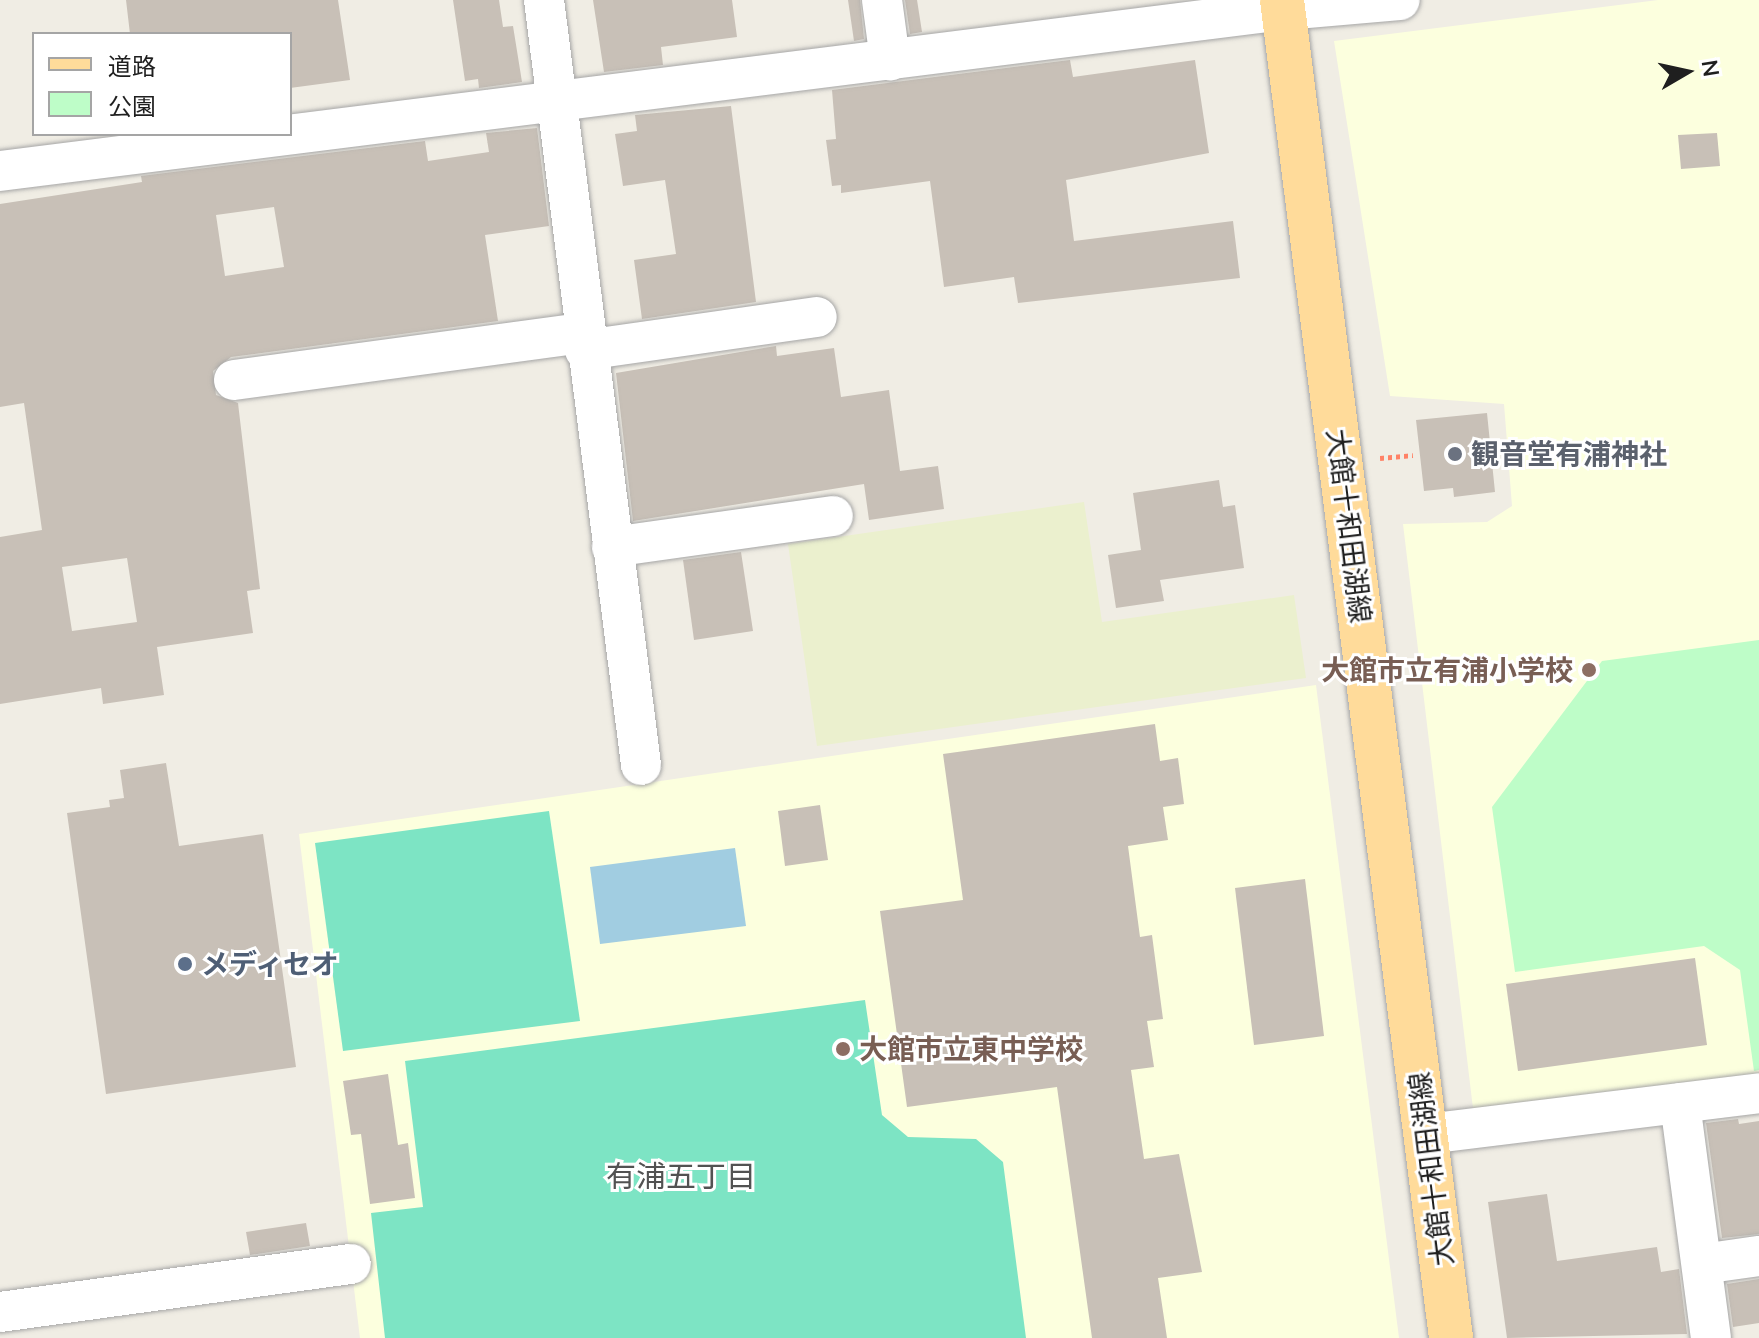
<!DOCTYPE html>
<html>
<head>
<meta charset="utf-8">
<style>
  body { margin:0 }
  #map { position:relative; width:1759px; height:1338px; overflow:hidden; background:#f0ede4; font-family:Mulish,"Noto Sans JP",sans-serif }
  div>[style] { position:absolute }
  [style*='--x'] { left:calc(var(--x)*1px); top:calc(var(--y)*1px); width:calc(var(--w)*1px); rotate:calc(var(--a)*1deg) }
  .education>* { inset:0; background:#fcffde }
  .farmland>* { inset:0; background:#ebf0ce }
  .park>* { inset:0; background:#befdc8 }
  .pitch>* { inset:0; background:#7de4c4 }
  .water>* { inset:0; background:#a1cde1 }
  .building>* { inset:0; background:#c8c0b7 }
  .path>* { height:5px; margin-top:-2.5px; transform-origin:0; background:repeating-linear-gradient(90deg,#ff8266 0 4px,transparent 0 8px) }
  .roads { filter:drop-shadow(0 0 2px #a6a6a6) drop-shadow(0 0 2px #a6a6a6) }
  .minor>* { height:40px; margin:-20px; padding:0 20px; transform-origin:20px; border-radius:20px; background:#fff }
  .major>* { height:44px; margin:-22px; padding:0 22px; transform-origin:22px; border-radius:22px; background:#ffdb9a }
  .dots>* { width:22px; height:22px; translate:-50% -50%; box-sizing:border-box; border:4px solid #fff; border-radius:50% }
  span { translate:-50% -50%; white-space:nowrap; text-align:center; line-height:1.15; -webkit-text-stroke:6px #fff; paint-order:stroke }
  .worship-label { font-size:28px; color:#5b616d; font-weight:700 }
  .left { translate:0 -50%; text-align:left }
  .street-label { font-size:28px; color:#1f1f1f }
  .education-label { font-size:28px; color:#785e54; font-weight:700 }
  .right { translate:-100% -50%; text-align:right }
  .service-label { font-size:28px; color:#4e5e75; font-weight:700 }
  .neighbourhood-label { font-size:30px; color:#525252 }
  .legend { position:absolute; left:32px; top:32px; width:260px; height:104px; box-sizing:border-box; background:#fff; border:2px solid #a5a5a5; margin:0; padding:10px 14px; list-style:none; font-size:24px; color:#1f1f1f }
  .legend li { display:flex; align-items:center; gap:16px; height:40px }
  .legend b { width:40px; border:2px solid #a5a5a5 }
  .north { position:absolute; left:1647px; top:32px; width:80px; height:80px; -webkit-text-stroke:6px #fff; paint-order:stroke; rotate:81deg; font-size:22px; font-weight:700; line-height:32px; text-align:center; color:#1f1f1f }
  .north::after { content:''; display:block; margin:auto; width:28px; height:36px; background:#1f1f1f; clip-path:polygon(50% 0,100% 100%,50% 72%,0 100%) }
</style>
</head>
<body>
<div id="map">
  <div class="education">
    <i style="clip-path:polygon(1658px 0,1759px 0,1759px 1081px,1474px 1117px,1403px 524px,1487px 522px,1512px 506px,1504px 404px,1390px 396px,1334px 41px)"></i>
    <i style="clip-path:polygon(1316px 685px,1399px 1338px,360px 1338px,299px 834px)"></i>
  </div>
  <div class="farmland">
    <i style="clip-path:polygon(1084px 502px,1102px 622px,1294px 595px,1306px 678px,817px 746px,788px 544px)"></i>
  </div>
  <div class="park">
    <i style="clip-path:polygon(1759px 640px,1759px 1070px,1754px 1071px,1740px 970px,1704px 946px,1515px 972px,1492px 807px,1602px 661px)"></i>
  </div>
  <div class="pitch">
    <i style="clip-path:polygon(549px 811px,580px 1021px,343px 1051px,315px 843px)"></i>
    <i style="clip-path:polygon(865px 1000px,882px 1115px,908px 1137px,976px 1139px,1003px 1162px,1026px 1338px,385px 1338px,371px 1213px,423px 1207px,405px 1061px)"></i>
  </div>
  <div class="water">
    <i style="clip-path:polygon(735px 848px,746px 926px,600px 944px,590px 867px)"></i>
  </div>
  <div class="building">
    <i style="clip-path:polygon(126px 0,338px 0,350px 80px,290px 88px,290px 34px,130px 34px)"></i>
    <i style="clip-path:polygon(453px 0,499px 0,503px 27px,513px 26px,522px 82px,479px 88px,478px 79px,465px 81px)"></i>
    <i style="clip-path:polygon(593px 0,732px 0,737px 37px,661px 47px,663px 65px,604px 72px)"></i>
    <i style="clip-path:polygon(848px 0,860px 0,864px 39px,854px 41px)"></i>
    <i style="clip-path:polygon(905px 0,917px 0,922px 32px,910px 34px)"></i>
    <i style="clip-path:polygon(1070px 60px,1073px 77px,1195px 60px,1209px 153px,1066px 180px,1074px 241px,1233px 221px,1240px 278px,1018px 303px,1014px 277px,944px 287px,930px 181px,841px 193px,841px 185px,832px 186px,826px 140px,836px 139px,832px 90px)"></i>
    <i style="clip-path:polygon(731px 106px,756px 302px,642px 319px,634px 260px,676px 254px,665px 180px,623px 186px,615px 134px,637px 131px,635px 115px)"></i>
    <i style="clip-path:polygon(evenodd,537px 128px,549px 226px,485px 235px,498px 321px,231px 357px,213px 371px,216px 395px,238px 403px,260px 589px,247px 591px,253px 633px,157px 647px,164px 695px,103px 704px,101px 688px,0 704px,0 537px,42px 530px,24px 403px,0 407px,0 204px,142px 182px,141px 176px,425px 141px,428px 161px,489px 152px,486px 133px,537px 128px,274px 207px,284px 267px,225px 276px,216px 215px,274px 207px,537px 128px,127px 558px,137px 622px,72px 631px,62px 567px,127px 558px)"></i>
    <i style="clip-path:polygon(1717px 133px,1720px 166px,1681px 169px,1678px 135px)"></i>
    <i style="clip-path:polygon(776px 346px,777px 356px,834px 348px,841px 397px,889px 390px,900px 471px,938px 466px,944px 509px,869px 520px,864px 484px,633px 521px,616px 373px)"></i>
    <i style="clip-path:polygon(1487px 413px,1495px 492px,1454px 497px,1453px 488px,1424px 491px,1416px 420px)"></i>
    <i style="clip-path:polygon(1219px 480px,1223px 507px,1235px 505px,1244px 568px,1160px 580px,1164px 601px,1116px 608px,1108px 555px,1141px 550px,1133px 493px)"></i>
    <i style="clip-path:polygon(741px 552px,753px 631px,694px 640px,683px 560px)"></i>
    <i style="clip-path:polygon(1155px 724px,1160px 761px,1178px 758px,1184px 804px,1163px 807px,1168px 840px,1128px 846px,1140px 937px,1152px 935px,1163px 1019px,1147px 1021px,1154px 1067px,1131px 1070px,1144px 1159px,1179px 1154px,1202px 1272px,1158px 1278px,1167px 1338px,1092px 1338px,1057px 1087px,907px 1107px,880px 911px,963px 900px,943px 754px)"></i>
    <i style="clip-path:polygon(166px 763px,179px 846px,263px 834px,296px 1067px,106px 1094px,67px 813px,110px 807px,109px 800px,124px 798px,120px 770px)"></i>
    <i style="clip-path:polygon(820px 805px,828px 860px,785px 866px,778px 811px)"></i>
    <i style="clip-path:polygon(1305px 879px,1324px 1036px,1254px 1045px,1235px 888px)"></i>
    <i style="clip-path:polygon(1695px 958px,1707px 1045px,1518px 1071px,1506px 984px)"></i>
    <i style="clip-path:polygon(388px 1074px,398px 1145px,408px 1143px,415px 1198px,370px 1204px,361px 1134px,351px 1135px,343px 1081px)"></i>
    <i style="clip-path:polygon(1738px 1119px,1739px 1124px,1759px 1121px,1759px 1234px,1722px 1238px,1706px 1123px)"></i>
    <i style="clip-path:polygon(1547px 1194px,1557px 1261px,1657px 1247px,1661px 1272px,1679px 1269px,1687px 1334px,1507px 1338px,1488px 1202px)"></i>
    <i style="clip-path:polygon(306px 1223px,310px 1246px,250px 1255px,246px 1232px)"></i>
    <i style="clip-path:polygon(1759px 1279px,1759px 1323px,1733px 1327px,1727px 1284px)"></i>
  </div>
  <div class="path">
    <i style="--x:1380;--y:458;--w:33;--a:-5"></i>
  </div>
  <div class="roads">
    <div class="minor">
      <i style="--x:544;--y:0;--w:771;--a:82.77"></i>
      <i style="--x:882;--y:0;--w:61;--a:82.4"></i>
      <i style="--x:0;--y:171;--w:1294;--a:-7.15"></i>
      <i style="--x:1284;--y:10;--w:116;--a:-4.9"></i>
      <i style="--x:585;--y:350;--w:234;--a:-8.1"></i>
      <i style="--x:234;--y:380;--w:352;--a:-7.7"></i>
      <i style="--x:612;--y:547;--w:223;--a:-8"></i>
      <i style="--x:1680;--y:1103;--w:237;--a:82.5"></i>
      <i style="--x:1427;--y:1134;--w:335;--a:-7"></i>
      <i style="--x:1702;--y:1264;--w:58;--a:-8"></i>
      <i style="--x:0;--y:1312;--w:354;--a:-7.8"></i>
    </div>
    <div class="major">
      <i style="--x:1282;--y:0;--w:1349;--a:82.8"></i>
    </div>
  </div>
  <div class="dots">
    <i style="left:1455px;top:454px;background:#6b7280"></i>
    <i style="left:1589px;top:670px;background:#8d6e63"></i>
    <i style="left:185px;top:964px;background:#5c6f8a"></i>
    <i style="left:843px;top:1049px;background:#8d6e63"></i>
  </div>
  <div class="worship-label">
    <span class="left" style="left:1471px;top:454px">観音堂有浦神社</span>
  </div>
  <div class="street-label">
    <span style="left:1349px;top:526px;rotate:83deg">大館十和田湖線</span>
    <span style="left:1431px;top:1169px;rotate:-97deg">大館十和田湖線</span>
  </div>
  <div class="education-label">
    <span class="right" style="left:1573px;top:670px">大館市立有浦小学校</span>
    <span class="left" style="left:859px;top:1049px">大館市立東中学校</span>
  </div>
  <div class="service-label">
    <span class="left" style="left:201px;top:964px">メディセオ</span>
  </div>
  <div class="neighbourhood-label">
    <span style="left:681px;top:1176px">有浦五丁目</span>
  </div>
  <ul class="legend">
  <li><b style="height:10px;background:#ffdb9a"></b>道路</li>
  <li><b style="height:22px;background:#befdc8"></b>公園</li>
  </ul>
  <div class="north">N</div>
</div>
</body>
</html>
